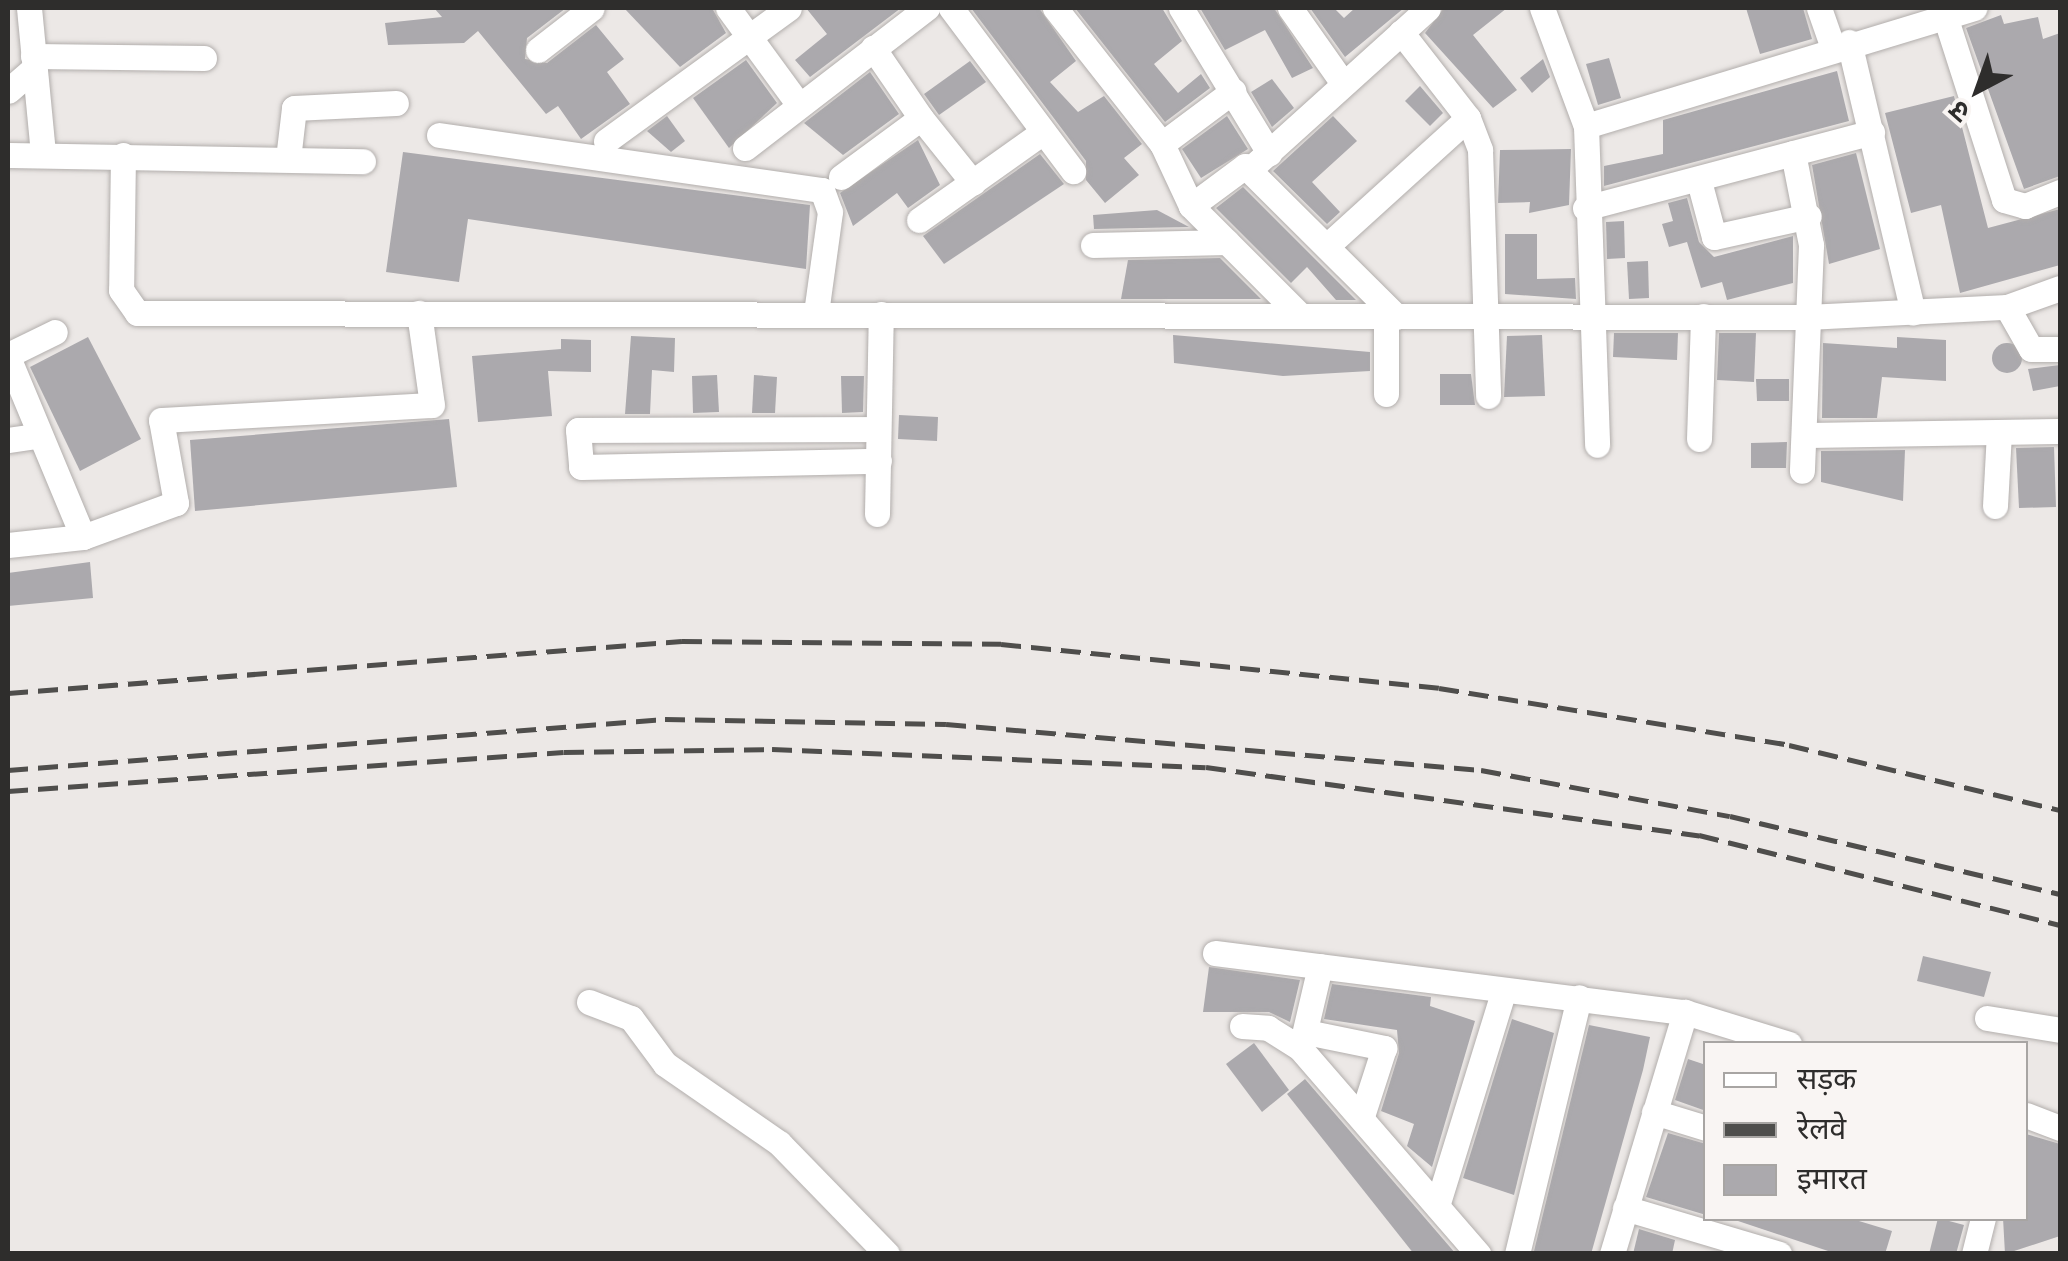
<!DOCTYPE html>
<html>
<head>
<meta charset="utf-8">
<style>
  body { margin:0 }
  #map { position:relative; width:2068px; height:1261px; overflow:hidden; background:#ece8e6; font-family:Lato,"Noto Sans Devanagari",sans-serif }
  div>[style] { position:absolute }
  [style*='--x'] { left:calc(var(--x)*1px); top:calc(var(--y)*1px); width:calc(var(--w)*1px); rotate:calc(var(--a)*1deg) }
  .building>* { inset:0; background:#aba9ad }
  .round { border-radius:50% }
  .roads { filter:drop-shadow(0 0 2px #b2aeac) drop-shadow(0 0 2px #b2aeac) }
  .minor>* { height:25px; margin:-12.5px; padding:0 12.5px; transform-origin:12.5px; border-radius:12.5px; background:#fff }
  .rail>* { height:5px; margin-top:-2.5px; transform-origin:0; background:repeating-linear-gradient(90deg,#4f4e4c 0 20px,transparent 0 30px) }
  span { translate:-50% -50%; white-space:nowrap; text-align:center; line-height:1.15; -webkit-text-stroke:9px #f9f5f3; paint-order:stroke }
  .frame { position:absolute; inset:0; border:10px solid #2e2d2c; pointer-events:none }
  .legend { position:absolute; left:1703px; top:1041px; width:325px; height:180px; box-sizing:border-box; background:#f9f5f3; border:2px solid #a8a5a3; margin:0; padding:12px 18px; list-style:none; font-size:30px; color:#2e2d2c }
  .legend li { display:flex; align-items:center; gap:20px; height:50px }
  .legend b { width:50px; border:2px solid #a8a5a3 }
  .north { position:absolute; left:1928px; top:40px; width:100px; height:100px; -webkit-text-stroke:8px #f9f5f3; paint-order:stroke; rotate:221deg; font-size:28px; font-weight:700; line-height:40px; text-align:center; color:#2e2d2c }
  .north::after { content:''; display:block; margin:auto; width:35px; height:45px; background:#2e2d2c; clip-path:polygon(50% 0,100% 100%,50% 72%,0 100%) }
</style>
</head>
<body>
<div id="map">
  <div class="building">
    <i style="clip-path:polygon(434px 8px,566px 8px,527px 38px,525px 59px,547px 63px,596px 25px,624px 59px,607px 72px,630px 104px,581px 139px,558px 106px,546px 114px,478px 31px,464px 43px,388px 45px,385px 23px,442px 17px)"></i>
    <i style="clip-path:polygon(624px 8px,712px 8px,726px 33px,680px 67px)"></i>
    <i style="clip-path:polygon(806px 8px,901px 8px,810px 77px,795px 60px,827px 34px)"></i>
    <i style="clip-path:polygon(971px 8px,1039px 8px,1076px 61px,1050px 82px,1078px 112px,1104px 96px,1142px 144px,1124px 158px,1139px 175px,1105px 203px,1086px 180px,1086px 161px)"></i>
    <i style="clip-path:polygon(1075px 8px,1162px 8px,1182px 41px,1154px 64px,1178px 93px,1201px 74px,1210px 88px,1165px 122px)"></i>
    <i style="clip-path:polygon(1200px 8px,1274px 8px,1313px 68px,1292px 78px,1265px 30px,1225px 50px)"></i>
    <i style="clip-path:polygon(1310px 8px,1334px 8px,1344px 18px,1355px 8px,1404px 8px,1345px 57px)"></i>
    <i style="clip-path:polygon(1444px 8px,1507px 8px,1473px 35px,1517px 90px,1493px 108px,1425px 33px)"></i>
    <i style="clip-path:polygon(1746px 8px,1803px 8px,1812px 39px,1760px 54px)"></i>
    <i style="clip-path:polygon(2001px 15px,2004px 24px,2038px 17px,2043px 39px,2060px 33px,2060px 176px,2024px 189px,1966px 28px)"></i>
    <i style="clip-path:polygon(1609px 58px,1621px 98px,1598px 105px,1586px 64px)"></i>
    <i style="clip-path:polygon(1543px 59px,1550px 77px,1532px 93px,1520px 78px)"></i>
    <i style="clip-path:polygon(746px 60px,777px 103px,729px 148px,693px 98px)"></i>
    <i style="clip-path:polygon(970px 61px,986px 82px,939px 115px,924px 94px)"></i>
    <i style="clip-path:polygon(1837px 71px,1849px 121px,1604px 186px,1604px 166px,1663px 154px,1663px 120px)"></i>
    <i style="clip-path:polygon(870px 72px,899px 114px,843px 155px,804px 123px)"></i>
    <i style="clip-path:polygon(1272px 79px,1294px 108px,1272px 127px,1251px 92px)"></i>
    <i style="clip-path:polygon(1420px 86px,1443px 113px,1430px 126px,1405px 101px)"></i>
    <i style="clip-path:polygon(1954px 96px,1988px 228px,2060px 209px,2060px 265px,1960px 293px,1941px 205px,1911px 213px,1885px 113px)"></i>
    <i style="clip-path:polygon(667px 116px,685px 141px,671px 152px,647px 131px)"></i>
    <i style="clip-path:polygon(1227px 116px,1248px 149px,1201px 178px,1182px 149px)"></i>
    <i style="clip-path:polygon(1333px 116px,1357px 141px,1312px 182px,1340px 212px,1327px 224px,1273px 171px)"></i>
    <i style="clip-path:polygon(918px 140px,940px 185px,908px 208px,897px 193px,853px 226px,840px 193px)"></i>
    <i style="clip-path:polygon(1571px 149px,1569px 205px,1529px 213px,1530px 202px,1498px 203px,1500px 150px)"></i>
    <i style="clip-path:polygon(403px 152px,810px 205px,806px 269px,468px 219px,459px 282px,386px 272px)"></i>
    <i style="clip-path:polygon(1856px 153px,1880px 249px,1829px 264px,1812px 165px)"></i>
    <i style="clip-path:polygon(1040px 154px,1064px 184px,944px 264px,923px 236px)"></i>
    <i style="clip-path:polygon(1243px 187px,1356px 300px,1336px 300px,1307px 267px,1291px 283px,1216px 208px)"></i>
    <i style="clip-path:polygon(1687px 198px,1699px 242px,1714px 257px,1793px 236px,1793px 283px,1727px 300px,1722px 282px,1701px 288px,1687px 242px,1669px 247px,1662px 224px,1673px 221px,1668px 203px)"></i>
    <i style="clip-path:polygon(1157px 210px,1189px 227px,1094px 229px,1093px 215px)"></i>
    <i style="clip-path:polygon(1624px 221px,1625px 258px,1607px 259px,1606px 222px)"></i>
    <i style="clip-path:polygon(1505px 234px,1537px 234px,1537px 279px,1575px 278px,1576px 299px,1505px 294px)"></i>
    <i style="clip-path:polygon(1220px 258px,1261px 299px,1121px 299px,1128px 260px)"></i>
    <i style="clip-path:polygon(1648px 261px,1649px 298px,1629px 299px,1627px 262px)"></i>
    <i style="clip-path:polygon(1614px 333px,1678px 333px,1677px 360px,1613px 357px)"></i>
    <i style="clip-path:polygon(1719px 333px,1756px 333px,1754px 382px,1717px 380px)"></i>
    <i style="clip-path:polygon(1173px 335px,1370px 352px,1370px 371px,1283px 376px,1174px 363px)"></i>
    <i style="clip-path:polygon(1542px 335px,1545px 396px,1504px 397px,1507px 336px)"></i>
    <i style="clip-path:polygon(631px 336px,675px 338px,674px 372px,652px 370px,650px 414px,625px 414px)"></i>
    <i style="clip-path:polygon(88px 337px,141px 439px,80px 471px,30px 367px)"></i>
    <i style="clip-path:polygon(1897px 337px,1946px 340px,1946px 381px,1882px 377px,1877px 418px,1822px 418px,1823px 343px,1897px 348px)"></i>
    <i style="clip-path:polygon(561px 339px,591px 340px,591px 372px,548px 371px,552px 416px,478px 422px,472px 356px,561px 349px)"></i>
    <i class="round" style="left:1992px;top:343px;width:30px;height:30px"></i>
    <i style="clip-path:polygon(2060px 365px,2060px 386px,2033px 391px,2028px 369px)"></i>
    <i style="clip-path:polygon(1440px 374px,1471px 374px,1475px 405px,1440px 405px)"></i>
    <i style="clip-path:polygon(717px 375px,719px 412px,693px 413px,692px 376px)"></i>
    <i style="clip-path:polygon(754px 375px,777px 377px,775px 413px,752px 413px)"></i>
    <i style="clip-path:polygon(841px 376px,864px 376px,863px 412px,842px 413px)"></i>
    <i style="clip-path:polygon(1756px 379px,1789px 379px,1789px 401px,1757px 401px)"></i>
    <i style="clip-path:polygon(899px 415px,938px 417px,937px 441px,898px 439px)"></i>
    <i style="clip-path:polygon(449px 419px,457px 487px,195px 511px,190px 440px)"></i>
    <i style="clip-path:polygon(1787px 442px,1786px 468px,1751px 468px,1751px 443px)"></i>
    <i style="clip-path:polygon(2054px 447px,2056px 507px,2019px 508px,2016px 448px)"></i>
    <i style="clip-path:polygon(1905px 450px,1903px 501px,1821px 482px,1821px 451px)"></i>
    <i style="clip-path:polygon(90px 562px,93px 598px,8px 606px,8px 573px)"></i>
    <i style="clip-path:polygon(1923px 956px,1991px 972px,1984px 997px,1917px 981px)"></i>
    <i style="clip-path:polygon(1209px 967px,1300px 980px,1290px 1022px,1269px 1012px,1203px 1012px)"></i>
    <i style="clip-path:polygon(1332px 984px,1431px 997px,1430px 1006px,1475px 1021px,1432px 1167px,1407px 1146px,1414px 1124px,1381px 1111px,1399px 1053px,1397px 1030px,1324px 1019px)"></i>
    <i style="clip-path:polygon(1512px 1019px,1554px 1033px,1514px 1195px,1463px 1178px)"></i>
    <i style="clip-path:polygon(1589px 1025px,1650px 1037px,1643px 1070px,1591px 1254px,1534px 1251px)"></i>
    <i style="clip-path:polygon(1254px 1043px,1289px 1090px,1262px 1112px,1226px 1064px)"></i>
    <i style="clip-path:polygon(1688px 1059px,1706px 1065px,1706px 1111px,1675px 1100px)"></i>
    <i style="clip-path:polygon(1305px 1079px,1456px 1254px,1414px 1254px,1287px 1094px)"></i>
    <i style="clip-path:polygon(1668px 1133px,1706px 1144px,1706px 1215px,1646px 1197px)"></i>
    <i style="clip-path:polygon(2026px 1134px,2060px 1144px,2060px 1236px,2005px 1254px,2003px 1218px,2026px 1218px)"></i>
    <i style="clip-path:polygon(1729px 1218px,1849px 1218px,1892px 1231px,1885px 1254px,1837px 1254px)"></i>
    <i style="clip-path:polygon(1938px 1218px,1964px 1225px,1956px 1254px,1929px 1254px)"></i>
    <i style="clip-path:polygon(1639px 1229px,1675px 1240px,1672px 1254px,1633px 1254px)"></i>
  </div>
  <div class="roads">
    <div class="minor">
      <i style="--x:29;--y:8;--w:146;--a:84.5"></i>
      <i style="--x:728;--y:8;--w:120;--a:53.8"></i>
      <i style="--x:951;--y:8;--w:204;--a:53.2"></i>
      <i style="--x:1055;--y:8;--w:173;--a:51.8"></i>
      <i style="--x:1162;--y:144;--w:68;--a:64.9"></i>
      <i style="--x:1191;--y:206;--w:150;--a:45"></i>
      <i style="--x:1181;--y:8;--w:170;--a:58.7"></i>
      <i style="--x:1290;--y:8;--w:92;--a:54.8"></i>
      <i style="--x:1542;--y:8;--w:126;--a:69.6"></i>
      <i style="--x:1586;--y:126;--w:319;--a:88"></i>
      <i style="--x:1819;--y:8;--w:42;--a:70.7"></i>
      <i style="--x:1945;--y:16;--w:193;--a:72.2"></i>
      <i style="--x:2004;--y:200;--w:22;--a:16"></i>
      <i style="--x:2025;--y:206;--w:38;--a:-22"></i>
      <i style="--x:1401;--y:32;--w:109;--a:52.1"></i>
      <i style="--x:1468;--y:118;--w:34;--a:69"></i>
      <i style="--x:1480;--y:150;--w:246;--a:88.1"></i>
      <i style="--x:1849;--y:42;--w:278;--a:76.7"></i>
      <i style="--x:538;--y:50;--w:68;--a:-37.9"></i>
      <i style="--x:33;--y:56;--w:171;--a:0.7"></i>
      <i style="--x:8;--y:91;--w:35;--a:-41"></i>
      <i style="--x:921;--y:118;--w:83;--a:51.3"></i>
      <i style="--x:1586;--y:126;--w:406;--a:-16.9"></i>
      <i style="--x:439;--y:135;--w:387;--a:8.2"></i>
      <i style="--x:822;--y:190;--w:23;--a:70"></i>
      <i style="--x:830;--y:212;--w:102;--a:97.9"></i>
      <i style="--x:606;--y:141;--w:226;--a:-36"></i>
      <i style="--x:1162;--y:144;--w:89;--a:-36.7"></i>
      <i style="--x:745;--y:148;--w:230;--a:-37.6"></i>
      <i style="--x:1793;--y:153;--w:94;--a:78.9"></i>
      <i style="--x:1811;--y:245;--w:226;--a:92.3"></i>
      <i style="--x:8;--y:155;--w:355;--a:1"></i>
      <i style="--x:123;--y:155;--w:135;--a:90.8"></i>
      <i style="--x:121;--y:290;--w:28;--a:55"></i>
      <i style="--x:137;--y:313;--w:1670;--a:0.14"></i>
      <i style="--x:1807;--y:317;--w:200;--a:-2.9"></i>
      <i style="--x:2007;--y:307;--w:56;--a:-19.7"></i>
      <i style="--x:288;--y:159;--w:51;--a:-83.3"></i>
      <i style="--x:294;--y:108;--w:102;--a:-2.8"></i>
      <i style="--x:1249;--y:170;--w:241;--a:-42.1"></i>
      <i style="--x:841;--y:177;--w:99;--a:-36.4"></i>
      <i style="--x:921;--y:118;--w:85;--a:-124.4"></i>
      <i style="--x:1699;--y:181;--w:58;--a:75"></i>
      <i style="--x:1714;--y:237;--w:97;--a:-12.5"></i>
      <i style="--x:1191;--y:206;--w:67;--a:-36.5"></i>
      <i style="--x:1245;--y:166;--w:214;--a:44.8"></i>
      <i style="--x:1585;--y:208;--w:297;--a:-14.8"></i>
      <i style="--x:919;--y:220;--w:152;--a:-35.4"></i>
      <i style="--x:1093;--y:245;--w:134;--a:-1.3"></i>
      <i style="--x:1328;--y:245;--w:189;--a:-42.2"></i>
      <i style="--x:2007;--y:307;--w:48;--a:60.3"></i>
      <i style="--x:2031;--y:349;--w:29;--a:0"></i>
      <i style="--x:8;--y:355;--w:52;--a:-26.1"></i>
      <i style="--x:8;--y:357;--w:195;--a:67.4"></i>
      <i style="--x:83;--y:537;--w:99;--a:-20.1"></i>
      <i style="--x:176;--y:503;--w:84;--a:-100.2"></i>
      <i style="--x:161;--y:420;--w:271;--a:-3.2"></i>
      <i style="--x:432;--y:405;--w:93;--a:-98"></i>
      <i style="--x:1386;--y:394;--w:73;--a:-90"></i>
      <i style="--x:878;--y:429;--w:300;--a:179.8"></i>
      <i style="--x:578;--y:430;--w:37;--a:85"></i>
      <i style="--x:581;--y:467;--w:298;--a:-1.2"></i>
      <i style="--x:1805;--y:435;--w:255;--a:-0.9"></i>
      <i style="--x:1699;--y:439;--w:123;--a:-88.1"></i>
      <i style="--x:8;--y:440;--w:29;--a:-8"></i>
      <i style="--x:1995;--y:506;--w:73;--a:-86.9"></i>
      <i style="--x:877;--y:514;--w:200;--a:-88.9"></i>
      <i style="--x:8;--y:545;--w:75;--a:-6.1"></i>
      <i style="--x:1215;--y:953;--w:474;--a:7.2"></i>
      <i style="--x:1685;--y:1012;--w:109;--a:17.1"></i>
      <i style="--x:589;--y:1002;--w:45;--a:20.9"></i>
      <i style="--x:631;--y:1018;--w:57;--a:53.5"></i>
      <i style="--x:665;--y:1064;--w:139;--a:34.7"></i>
      <i style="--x:779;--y:1143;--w:155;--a:45.8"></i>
      <i style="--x:1987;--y:1018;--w:74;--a:9.3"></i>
      <i style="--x:1242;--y:1026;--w:26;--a:4"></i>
      <i style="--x:1268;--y:1028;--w:36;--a:32"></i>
      <i style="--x:1299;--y:1047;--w:274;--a:49.1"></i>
      <i style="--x:1311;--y:1033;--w:75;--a:11.6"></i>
      <i style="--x:1384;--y:1048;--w:68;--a:107.9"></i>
      <i style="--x:1302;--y:1043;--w:79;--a:-76.8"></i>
      <i style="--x:1654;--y:1112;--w:54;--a:17.1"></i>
      <i style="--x:2026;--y:1115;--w:36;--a:21"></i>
      <i style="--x:1437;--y:1206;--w:226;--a:-72.8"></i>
      <i style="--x:1625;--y:1208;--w:161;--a:16.6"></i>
      <i style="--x:1517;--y:1254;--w:264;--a:-76.4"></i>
      <i style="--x:1612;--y:1254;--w:253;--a:-73.2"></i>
      <i style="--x:1974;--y:1254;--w:37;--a:-76"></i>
    </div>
  </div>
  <div class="rail">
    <i style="--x:8;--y:693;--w:676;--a:-4.41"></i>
    <i style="--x:682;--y:641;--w:319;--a:0.5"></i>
    <i style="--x:1001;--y:644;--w:440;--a:5.7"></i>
    <i style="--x:1439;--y:688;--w:355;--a:9.2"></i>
    <i style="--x:1789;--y:745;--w:279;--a:13.5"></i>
    <i style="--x:8;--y:770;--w:659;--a:-4.44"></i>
    <i style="--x:665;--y:719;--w:281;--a:1"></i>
    <i style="--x:946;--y:724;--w:537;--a:4.91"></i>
    <i style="--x:1481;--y:770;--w:253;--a:10.5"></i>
    <i style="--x:1730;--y:816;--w:339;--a:13.3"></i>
    <i style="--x:8;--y:791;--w:557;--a:-4.01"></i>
    <i style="--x:564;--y:752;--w:208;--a:-0.8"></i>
    <i style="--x:772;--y:749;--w:434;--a:2.4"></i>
    <i style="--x:1206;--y:767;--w:498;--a:7.9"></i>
    <i style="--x:1699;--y:835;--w:372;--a:14"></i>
  </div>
  <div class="frame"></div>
  <ul class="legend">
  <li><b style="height:12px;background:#fff"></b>सड़क</li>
  <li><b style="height:12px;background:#4f4e4c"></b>रेलवे</li>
  <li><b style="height:28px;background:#aba9ad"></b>इमारत</li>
  </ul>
  <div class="north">उ</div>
</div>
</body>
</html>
